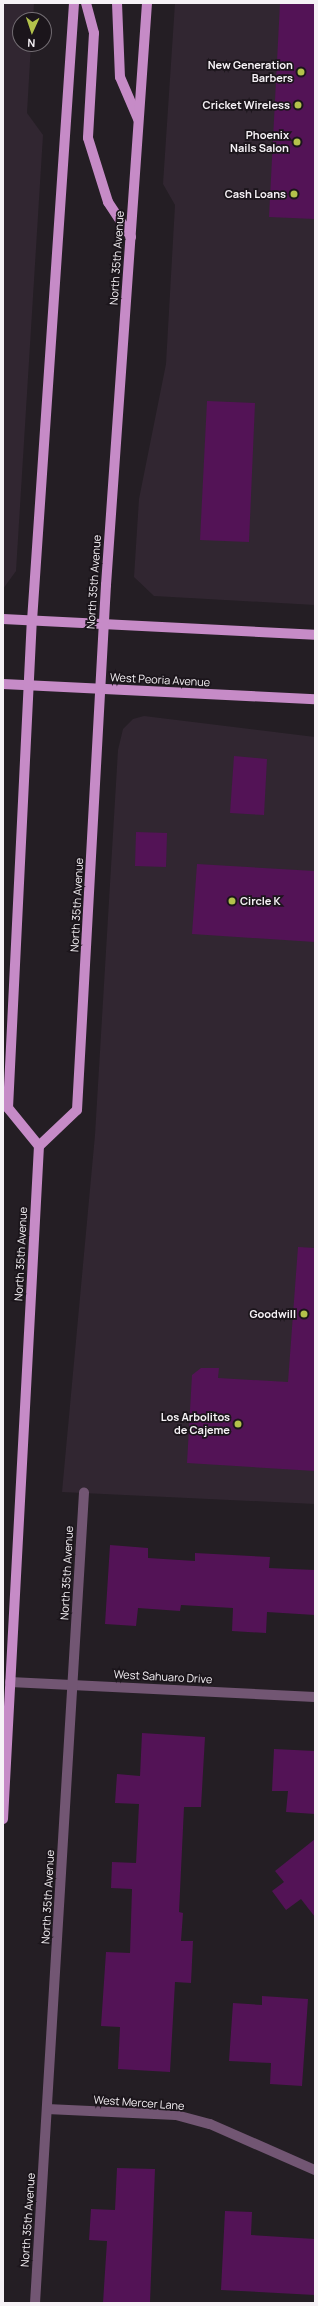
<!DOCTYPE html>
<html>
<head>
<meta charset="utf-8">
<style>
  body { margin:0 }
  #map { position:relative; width:318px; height:2306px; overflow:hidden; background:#241e24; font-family:Manrope,sans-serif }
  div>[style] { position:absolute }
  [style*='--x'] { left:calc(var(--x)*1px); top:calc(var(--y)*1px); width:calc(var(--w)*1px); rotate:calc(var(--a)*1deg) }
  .built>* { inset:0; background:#312631 }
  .building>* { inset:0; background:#531356 }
  .minor>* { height:10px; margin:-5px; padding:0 5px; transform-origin:5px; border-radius:5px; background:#725673 }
  .major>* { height:10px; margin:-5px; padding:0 5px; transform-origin:5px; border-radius:5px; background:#c68bc7 }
  .dots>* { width:11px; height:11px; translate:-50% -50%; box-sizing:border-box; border:2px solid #1b151b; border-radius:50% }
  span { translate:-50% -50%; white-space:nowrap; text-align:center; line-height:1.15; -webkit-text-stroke:3.5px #1b151b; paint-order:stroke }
  .poi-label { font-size:11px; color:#f6f2f6; font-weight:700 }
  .right { translate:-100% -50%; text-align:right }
  .left { translate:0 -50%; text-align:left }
  .street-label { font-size:11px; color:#f6f2f6 }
  .frame { position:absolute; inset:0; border:4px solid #f6f2f6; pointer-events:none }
  .north { position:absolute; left:12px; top:12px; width:40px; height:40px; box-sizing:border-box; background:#1b151b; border:1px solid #736d73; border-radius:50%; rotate:183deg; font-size:11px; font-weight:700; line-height:16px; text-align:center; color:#f6f2f6 }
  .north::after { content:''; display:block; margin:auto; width:14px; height:18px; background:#b3c24b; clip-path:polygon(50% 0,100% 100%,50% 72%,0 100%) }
</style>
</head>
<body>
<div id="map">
  <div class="built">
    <i style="clip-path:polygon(3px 3px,34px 3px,33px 20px,20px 20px,20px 44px,31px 44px,27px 113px,43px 135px,16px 571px,3px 589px)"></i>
    <i style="clip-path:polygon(175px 3px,315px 3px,315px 605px,154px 596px,134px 577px,139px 499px,166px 364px,175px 205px,163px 184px)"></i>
    <i style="clip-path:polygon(144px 716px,315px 737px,315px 1504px,62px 1492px,95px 1135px,118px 750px,123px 729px,133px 719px)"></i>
  </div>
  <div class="building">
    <i style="clip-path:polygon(280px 3px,315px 3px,315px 219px,269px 217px)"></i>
    <i style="clip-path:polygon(207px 401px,255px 403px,249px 542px,200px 540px)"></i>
    <i style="clip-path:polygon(234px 756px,267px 759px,264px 815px,230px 813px)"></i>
    <i style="clip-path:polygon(136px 832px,167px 833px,166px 867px,135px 866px)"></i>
    <i style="clip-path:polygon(197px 864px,315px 871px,315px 942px,192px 934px)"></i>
    <i style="clip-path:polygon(298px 1247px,315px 1248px,315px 1471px,187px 1463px,192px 1375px,201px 1368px,219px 1368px,218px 1378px,288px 1382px)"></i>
    <i style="clip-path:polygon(110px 1545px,148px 1548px,148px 1558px,195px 1561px,195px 1553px,270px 1557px,269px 1568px,315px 1570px,315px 1615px,267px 1612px,266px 1633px,232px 1631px,233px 1608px,181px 1605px,180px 1611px,138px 1608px,136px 1626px,105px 1624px)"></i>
    <i style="clip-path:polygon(142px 1733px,205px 1737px,201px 1807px,184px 1807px,179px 1912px,183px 1913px,181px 1941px,193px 1941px,191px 1983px,175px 1982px,170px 2072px,118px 2069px,120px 2027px,101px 2026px,106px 1952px,130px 1953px,132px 1889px,111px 1888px,112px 1862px,136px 1863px,139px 1804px,115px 1803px,117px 1774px,140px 1776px)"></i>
    <i style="clip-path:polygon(274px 1749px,315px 1751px,315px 1814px,286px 1812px,288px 1791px,272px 1791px)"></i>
    <i style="clip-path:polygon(315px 1839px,315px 1917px,301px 1899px,286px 1910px,272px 1891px,284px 1882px,275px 1871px)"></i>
    <i style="clip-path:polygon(262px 1996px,308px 1999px,302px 2086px,270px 2084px,271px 2063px,229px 2061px,233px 2003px,262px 2005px)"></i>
    <i style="clip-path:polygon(117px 2168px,155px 2169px,150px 2303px,103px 2303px,107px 2241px,89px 2240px,91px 2209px,115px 2210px)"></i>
    <i style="clip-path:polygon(225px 2211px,252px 2212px,251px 2235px,315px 2239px,315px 2295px,221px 2290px)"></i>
  </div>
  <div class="minor">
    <i style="--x:10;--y:1682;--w:305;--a:2.8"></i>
    <i style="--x:47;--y:2109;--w:129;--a:2.7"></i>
    <i style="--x:176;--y:2115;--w:35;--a:15"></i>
    <i style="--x:210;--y:2124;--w:115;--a:23.7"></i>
    <i style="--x:35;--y:2303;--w:812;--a:-86.54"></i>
  </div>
  <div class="major">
    <i style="--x:86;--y:3;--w:31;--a:75"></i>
    <i style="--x:94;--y:33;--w:105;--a:93.3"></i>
    <i style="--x:88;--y:138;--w:67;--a:72.6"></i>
    <i style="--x:108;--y:202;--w:42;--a:56.7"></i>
    <i style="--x:117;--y:3;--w:74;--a:87.7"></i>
    <i style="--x:120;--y:77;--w:46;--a:66.8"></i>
    <i style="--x:3;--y:619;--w:312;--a:2.9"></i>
    <i style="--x:3;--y:684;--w:312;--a:2.8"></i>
    <i style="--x:39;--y:1146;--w:52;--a:-43.5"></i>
    <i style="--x:77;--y:1110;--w:526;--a:-86.84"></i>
    <i style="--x:106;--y:585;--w:583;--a:-85.97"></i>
    <i style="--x:3;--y:1819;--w:674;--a:-86.94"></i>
    <i style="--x:39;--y:1146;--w:49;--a:-129.2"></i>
    <i style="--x:8;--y:1108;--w:488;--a:-87.2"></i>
    <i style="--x:32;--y:621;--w:619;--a:-86.11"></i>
  </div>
  <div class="dots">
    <i style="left:301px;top:72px;background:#b3c24b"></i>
    <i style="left:298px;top:105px;background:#b3c24b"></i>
    <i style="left:297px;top:142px;background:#b3c24b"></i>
    <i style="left:294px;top:194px;background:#b3c24b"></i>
    <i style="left:232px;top:901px;background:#b3c24b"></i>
    <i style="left:304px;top:1314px;background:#b3c24b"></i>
    <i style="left:238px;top:1424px;background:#b3c24b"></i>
  </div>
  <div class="poi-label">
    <span class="right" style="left:293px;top:72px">New Generation<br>Barbers</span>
    <span class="right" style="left:290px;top:105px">Cricket Wireless</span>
    <span class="right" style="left:289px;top:142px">Phoenix<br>Nails Salon</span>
    <span class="right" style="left:286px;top:194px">Cash Loans</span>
    <span class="left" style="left:240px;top:901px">Circle K</span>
    <span class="right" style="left:296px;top:1314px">Goodwill</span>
    <span class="right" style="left:230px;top:1424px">Los Arbolitos<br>de Cajeme</span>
  </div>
  <div class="street-label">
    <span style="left:117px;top:258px;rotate:-86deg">North 35th Avenue</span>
    <span style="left:94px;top:582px;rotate:-86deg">North 35th Avenue</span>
    <span style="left:160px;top:680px;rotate:3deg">West Peoria Avenue</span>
    <span style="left:77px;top:905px;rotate:-87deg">North 35th Avenue</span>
    <span style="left:21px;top:1254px;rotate:-87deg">North 35th Avenue</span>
    <span style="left:67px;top:1573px;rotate:-87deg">North 35th Avenue</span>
    <span style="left:163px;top:1677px;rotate:3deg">West Sahuaro Drive</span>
    <span style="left:48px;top:1897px;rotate:-87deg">North 35th Avenue</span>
    <span style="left:139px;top:2103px;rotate:4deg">West Mercer Lane</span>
    <span style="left:28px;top:2220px;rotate:-86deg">North 35th Avenue</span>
  </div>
  <div class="frame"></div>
  <div class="north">N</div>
</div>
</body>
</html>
